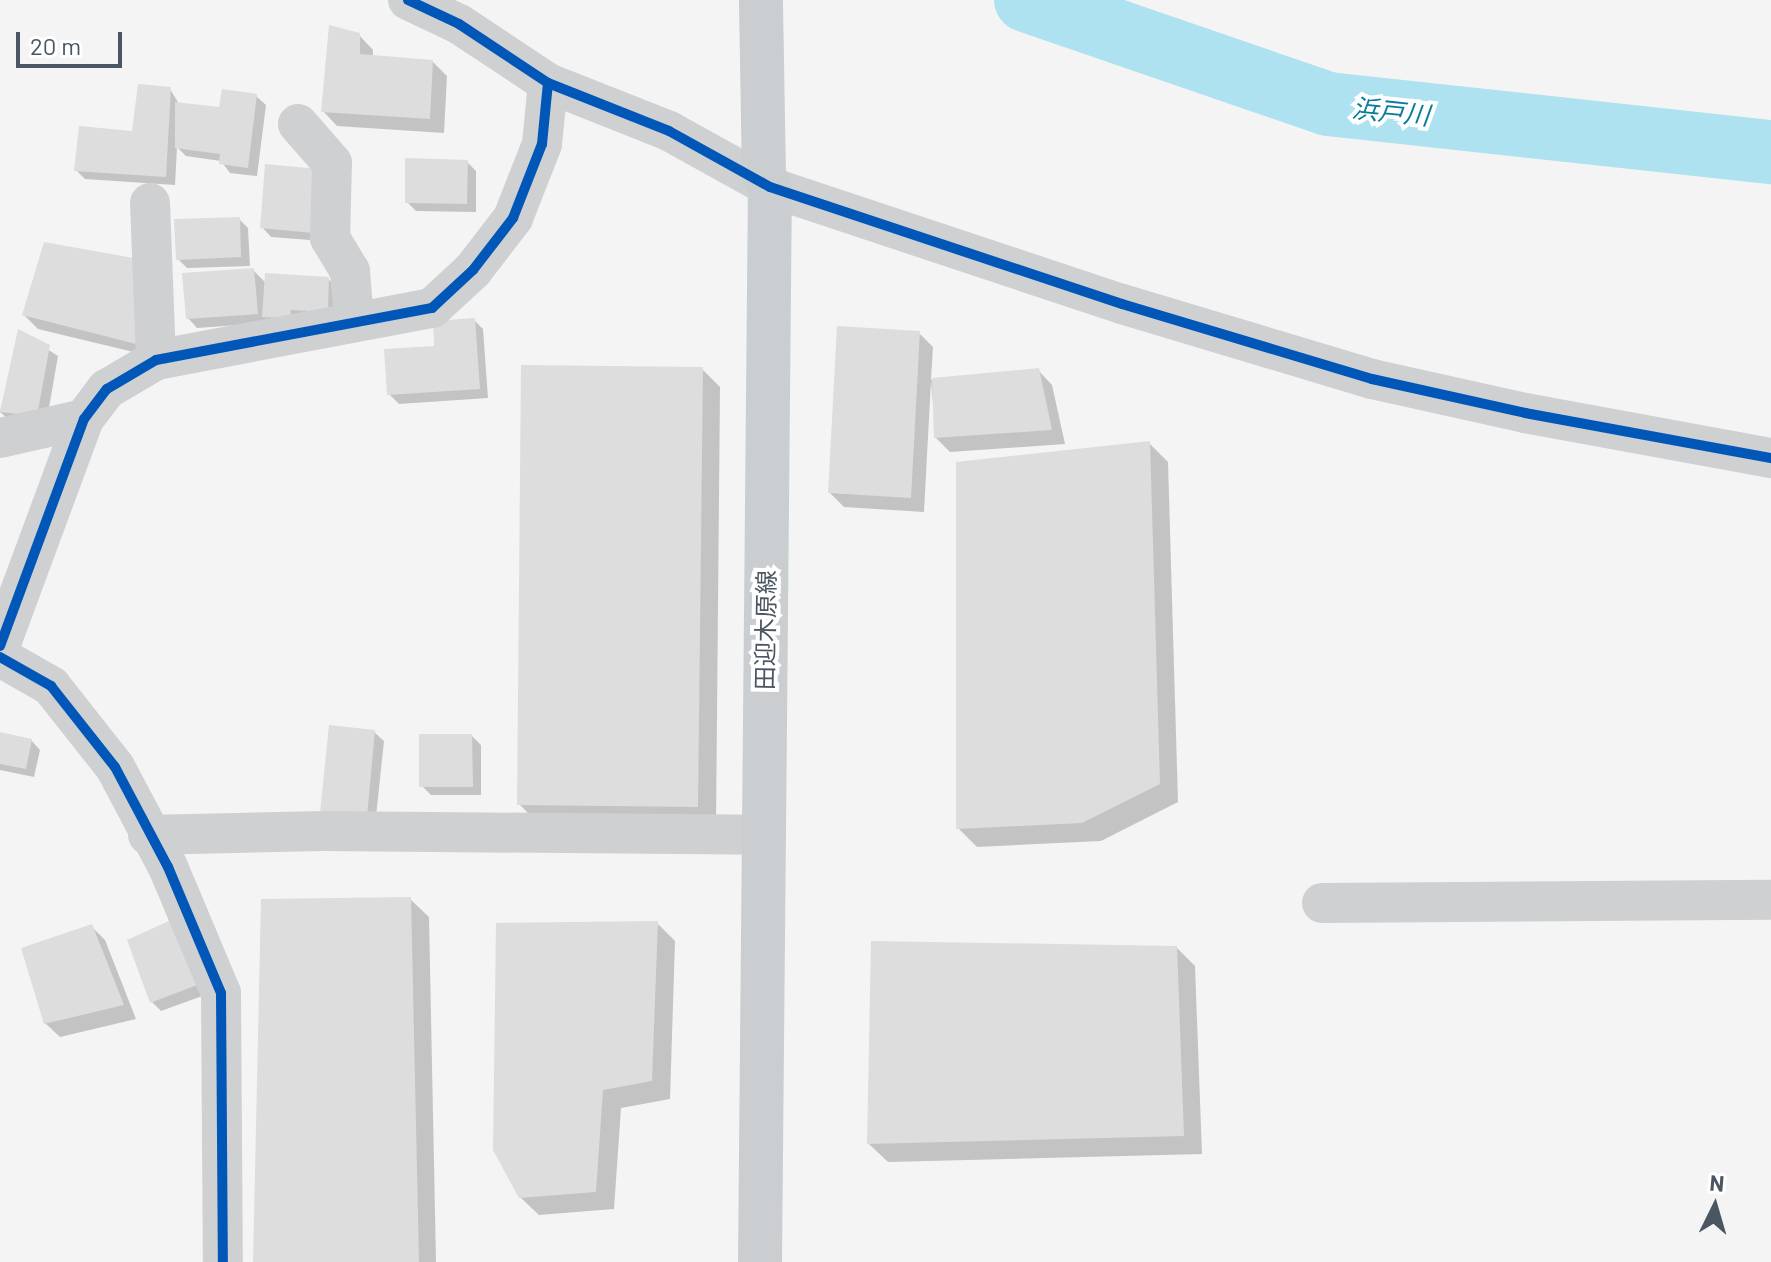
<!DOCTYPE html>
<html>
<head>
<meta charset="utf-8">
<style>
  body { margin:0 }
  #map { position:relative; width:1771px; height:1262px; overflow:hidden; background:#f4f4f4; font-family:Barlow,"Noto Sans JP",sans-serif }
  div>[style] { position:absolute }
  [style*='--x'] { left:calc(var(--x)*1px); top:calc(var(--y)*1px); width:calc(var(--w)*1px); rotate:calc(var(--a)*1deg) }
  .shadow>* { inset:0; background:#0003 }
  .river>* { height:64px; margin:-32px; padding:0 32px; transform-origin:32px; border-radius:32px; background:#aee2f0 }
  .building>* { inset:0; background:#ddddde }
  .minor>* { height:40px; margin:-20px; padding:0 20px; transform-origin:20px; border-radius:20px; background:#ced0d2 }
  .major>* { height:44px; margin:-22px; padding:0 22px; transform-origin:22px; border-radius:22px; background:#caced1 }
  .cycleway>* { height:10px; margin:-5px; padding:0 5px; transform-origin:5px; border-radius:5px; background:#0057b8 }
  span { translate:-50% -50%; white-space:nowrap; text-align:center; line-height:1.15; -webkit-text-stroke:8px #fff; paint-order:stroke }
  .street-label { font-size:24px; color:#4a5661 }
  .water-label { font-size:26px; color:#0c7c9b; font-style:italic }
  .north { position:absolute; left:1675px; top:1166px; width:80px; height:80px; -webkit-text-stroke:6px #fff; paint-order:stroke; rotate:5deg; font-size:22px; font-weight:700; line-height:32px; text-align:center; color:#4a5661 }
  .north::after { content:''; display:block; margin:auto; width:28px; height:36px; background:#4a5661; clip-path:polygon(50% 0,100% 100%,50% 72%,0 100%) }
  .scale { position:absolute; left:16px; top:32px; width:106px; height:36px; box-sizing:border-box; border:4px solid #4a5661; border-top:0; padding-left:10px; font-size:24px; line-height:28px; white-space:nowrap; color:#4a5661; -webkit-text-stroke:6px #fff; paint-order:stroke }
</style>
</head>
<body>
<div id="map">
  <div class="shadow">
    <i style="clip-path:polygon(359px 35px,373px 50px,373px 57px,432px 61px,447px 76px,444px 133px,337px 126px,323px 111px)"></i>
    <i style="clip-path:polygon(170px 89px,179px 104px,221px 110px,256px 96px,266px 105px,257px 176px,230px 173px,221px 161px,186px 156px,177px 147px,175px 185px,85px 179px,76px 170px,133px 134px)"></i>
    <i style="clip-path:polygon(467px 162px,476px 171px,476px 212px,416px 211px,407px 202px)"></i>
    <i style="clip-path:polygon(266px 167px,323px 241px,271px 237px,262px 227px)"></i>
    <i style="clip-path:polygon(239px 219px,248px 228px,250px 266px,187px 268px,178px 259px)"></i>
    <i style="clip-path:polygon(46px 244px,150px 356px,38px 329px,24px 315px)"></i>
    <i style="clip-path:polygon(253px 270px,266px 283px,328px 279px,338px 288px,336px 320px,274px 326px,266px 318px,266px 323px,197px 328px,188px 318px)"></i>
    <i style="clip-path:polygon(474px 320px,483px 329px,488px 398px,399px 404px,389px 394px,436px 348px)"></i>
    <i style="clip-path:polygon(20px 332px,58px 356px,46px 425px,9px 420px,0 412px)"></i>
    <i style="clip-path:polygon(919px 333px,933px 347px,931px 380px,1038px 370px,1052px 385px,1065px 444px,950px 452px,936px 438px,931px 381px,924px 512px,844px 507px,830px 493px)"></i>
    <i style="clip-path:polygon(702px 369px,720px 387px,716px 825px,538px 823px,519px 804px)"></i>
    <i style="clip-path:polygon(1149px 443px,1168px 462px,1178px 802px,1101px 841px,977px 847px,958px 828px)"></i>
    <i style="clip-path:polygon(374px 732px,384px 741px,375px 826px,332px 821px)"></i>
    <i style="clip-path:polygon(0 734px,31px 740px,40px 750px,34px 777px,0 770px)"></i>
    <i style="clip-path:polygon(472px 736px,481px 745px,481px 795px,431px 795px,422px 786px)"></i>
    <i style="clip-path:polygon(410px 899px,429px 917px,436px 1262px,255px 1262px)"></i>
    <i style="clip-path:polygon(657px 923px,675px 941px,670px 1099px,621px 1108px,614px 1209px,539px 1215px,520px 1197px)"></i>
    <i style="clip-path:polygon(91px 926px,105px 940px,136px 1019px,60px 1037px,45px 1023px)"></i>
    <i style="clip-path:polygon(180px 932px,205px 995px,161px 1011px,152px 1002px)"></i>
    <i style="clip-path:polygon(1177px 948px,1195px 966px,1202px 1154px,888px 1162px,869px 1144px)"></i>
  </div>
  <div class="river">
    <i style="--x:1026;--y:0;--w:319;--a:19"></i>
    <i style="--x:1328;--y:104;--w:446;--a:6.2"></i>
  </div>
  <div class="building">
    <i style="clip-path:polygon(329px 25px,360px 33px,360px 54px,433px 60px,430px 119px,321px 112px)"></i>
    <i style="clip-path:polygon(138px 84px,171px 87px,166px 177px,74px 171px,79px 126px,132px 131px)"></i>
    <i style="clip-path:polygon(222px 89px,257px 94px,248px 168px,219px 164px,220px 154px,175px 148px,175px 102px,219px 107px)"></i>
    <i style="clip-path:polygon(405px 158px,468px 160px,467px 204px,405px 203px)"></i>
    <i style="clip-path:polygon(265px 164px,319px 169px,314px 233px,260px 228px)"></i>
    <i style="clip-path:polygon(240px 217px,241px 257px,176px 260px,174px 219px)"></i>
    <i style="clip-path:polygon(44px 242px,150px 261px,136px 344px,22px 315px)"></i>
    <i style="clip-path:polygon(254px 268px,258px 314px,186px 319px,182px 273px)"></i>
    <i style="clip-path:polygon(265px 273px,329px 277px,328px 312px,291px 310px,290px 318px,262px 317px)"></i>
    <i style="clip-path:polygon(475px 318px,480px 389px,387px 395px,384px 349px,434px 346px,433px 321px)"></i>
    <i style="clip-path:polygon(837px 326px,920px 331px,911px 498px,828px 493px)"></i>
    <i style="clip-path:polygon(18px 329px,50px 345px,37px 416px,0 412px)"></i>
    <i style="clip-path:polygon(521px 365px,703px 367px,698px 807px,517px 805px)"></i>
    <i style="clip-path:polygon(1039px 368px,1052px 430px,934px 438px,932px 378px)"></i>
    <i style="clip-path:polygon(1150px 441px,1160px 784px,1082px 823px,956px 829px,956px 462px)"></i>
    <i style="clip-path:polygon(329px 725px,375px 730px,367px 817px,320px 813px)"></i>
    <i style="clip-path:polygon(0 732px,32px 739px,26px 769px,0 764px)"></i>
    <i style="clip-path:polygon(419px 734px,472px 734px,473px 787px,419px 787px)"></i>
    <i style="clip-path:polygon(411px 897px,419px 1262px,253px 1262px,261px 899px)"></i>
    <i style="clip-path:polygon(171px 920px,197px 985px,150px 1003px,127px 940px)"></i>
    <i style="clip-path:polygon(658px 921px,652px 1081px,603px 1090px,596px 1192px,519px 1198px,493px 1150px,496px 923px)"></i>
    <i style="clip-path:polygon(92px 924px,124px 1005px,44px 1024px,21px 948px)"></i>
    <i style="clip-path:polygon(871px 941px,1177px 946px,1184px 1136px,867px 1144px)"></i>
  </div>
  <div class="minor">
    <i style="--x:408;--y:0;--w:56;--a:25.2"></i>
    <i style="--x:459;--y:24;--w:107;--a:33.5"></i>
    <i style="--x:548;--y:83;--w:130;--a:21.6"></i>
    <i style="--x:669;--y:131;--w:115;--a:29"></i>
    <i style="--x:770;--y:187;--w:371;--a:18.4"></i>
    <i style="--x:1122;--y:304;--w:261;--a:16.7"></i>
    <i style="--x:1372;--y:379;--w:157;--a:12.5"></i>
    <i style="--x:1525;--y:413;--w:250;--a:10.4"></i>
    <i style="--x:298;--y:124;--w:52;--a:48.9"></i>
    <i style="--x:332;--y:163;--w:75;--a:91.5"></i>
    <i style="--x:330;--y:238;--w:39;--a:59"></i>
    <i style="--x:350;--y:271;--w:51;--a:85.5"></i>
    <i style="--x:150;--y:203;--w:157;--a:87.8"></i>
    <i style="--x:0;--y:438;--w:86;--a:-12.7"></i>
    <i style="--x:0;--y:646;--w:242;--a:-69.7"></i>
    <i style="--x:84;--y:419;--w:38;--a:-53"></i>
    <i style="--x:107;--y:389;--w:57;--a:-30.6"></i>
    <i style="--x:156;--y:360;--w:281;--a:-10.7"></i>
    <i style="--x:432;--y:308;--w:56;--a:-42.8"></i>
    <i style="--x:473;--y:270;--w:66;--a:-52.4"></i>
    <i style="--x:513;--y:218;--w:79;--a:-68.6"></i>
    <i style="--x:542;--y:144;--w:61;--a:-84.4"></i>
    <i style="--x:0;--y:657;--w:59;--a:29.6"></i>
    <i style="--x:51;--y:686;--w:103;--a:51.7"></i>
    <i style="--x:115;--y:767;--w:113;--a:62.1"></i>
    <i style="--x:168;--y:867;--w:137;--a:67.2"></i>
    <i style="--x:221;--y:993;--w:269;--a:89.6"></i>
    <i style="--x:148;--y:835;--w:175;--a:-1.3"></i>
    <i style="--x:323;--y:831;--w:440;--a:0.5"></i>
    <i style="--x:1322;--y:903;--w:449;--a:-0.4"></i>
  </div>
  <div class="major">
    <i style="--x:760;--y:1262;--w:1075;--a:-89.47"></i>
    <i style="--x:770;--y:187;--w:13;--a:-119"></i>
    <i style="--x:764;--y:176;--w:176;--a:-91"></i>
  </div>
  <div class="cycleway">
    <i style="--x:408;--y:0;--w:56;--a:25.2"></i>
    <i style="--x:459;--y:24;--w:107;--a:33.5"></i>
    <i style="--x:548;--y:83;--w:130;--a:21.6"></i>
    <i style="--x:669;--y:131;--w:115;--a:29"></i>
    <i style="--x:770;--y:187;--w:371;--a:18.4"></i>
    <i style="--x:1122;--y:304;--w:261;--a:16.7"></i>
    <i style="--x:1372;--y:379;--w:157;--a:12.5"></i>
    <i style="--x:1525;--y:413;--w:250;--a:10.4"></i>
    <i style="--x:0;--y:646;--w:242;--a:-69.7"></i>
    <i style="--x:84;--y:419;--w:38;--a:-53"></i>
    <i style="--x:107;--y:389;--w:57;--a:-30.6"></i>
    <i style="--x:156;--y:360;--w:281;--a:-10.7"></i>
    <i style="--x:432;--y:308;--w:56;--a:-42.8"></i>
    <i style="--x:473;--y:270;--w:66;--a:-52.4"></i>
    <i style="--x:513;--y:218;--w:79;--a:-68.6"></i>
    <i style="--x:542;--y:144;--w:61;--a:-84.4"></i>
    <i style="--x:0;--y:657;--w:59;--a:29.6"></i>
    <i style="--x:51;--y:686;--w:103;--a:51.7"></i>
    <i style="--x:115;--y:767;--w:113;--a:62.1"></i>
    <i style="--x:168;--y:867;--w:137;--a:67.2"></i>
    <i style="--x:221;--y:993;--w:269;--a:89.6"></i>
  </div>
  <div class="street-label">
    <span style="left:765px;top:630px;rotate:-89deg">田迎木原線</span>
  </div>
  <div class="water-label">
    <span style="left:1391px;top:111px;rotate:6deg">浜戸川</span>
  </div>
  <div class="north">N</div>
  <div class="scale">20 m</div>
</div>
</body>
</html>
